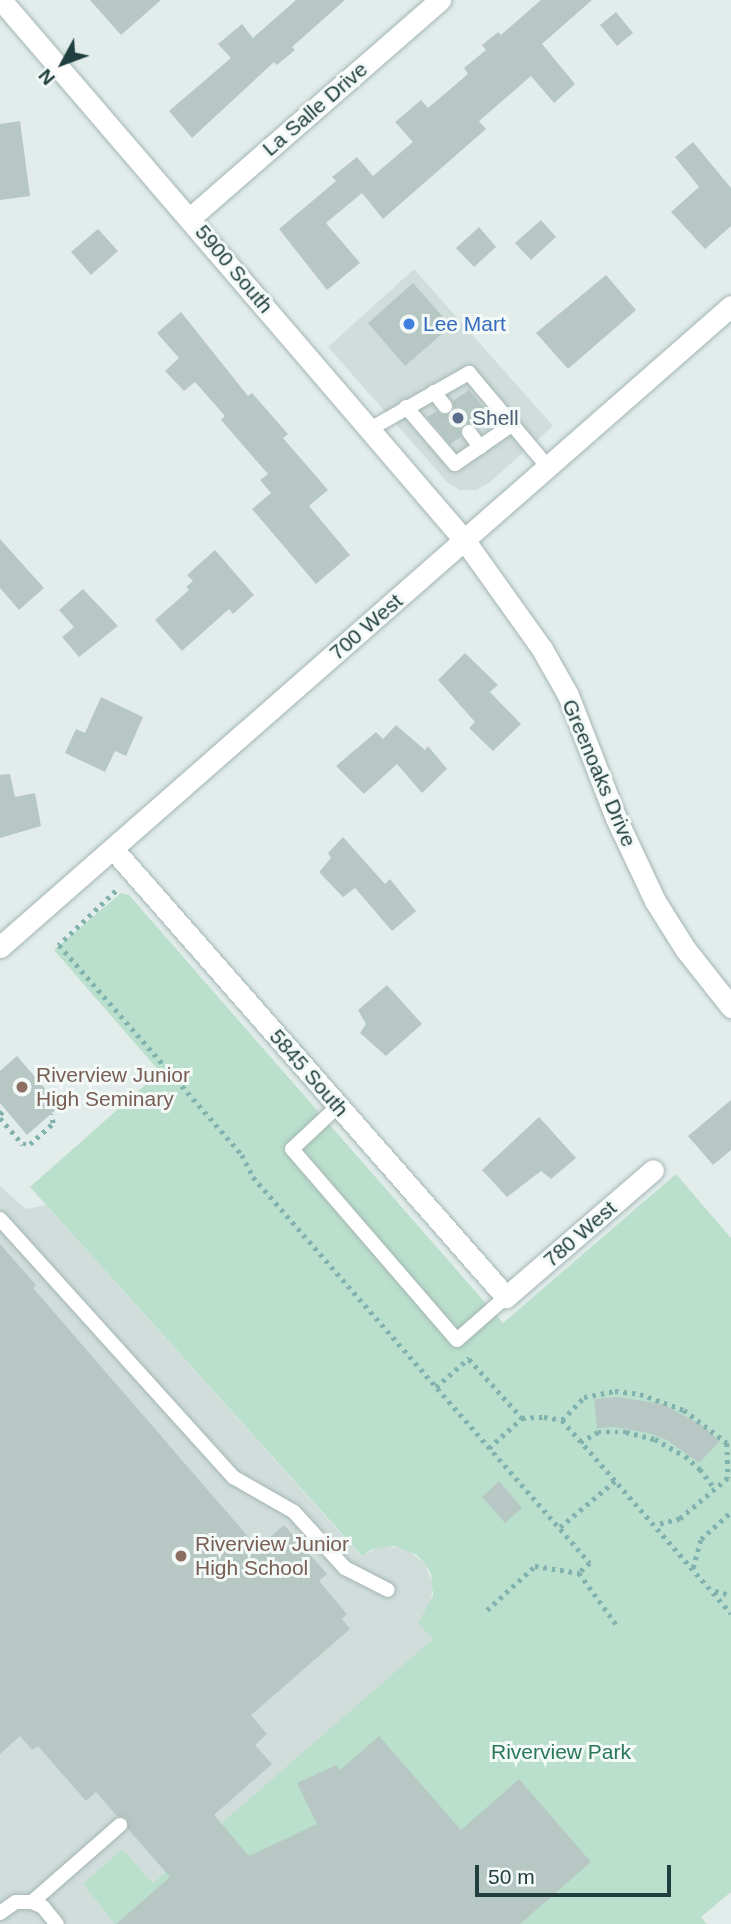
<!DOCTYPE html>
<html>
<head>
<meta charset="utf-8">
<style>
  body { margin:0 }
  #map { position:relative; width:731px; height:1924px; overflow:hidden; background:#e2edeb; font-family:Arial,sans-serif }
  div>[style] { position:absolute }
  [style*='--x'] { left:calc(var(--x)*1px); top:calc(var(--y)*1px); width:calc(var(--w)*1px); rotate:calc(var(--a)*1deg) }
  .built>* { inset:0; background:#d0ddda }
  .green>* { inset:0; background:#badfcc }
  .building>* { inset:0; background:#b7c8c4 }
  .path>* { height:4.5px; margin-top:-2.25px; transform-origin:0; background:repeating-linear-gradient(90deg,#81b2ad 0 3.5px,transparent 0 8.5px) }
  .roads { filter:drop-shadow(0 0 2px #a4b5b4) drop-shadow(0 0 2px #a4b5b4) }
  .service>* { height:14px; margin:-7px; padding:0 7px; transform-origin:7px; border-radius:7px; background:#fff }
  .minor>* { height:21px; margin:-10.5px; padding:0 10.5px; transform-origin:10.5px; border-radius:10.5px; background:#fff }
  .tertiary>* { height:21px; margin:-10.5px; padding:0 10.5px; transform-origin:10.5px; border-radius:10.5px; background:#fff }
  .secondary>* { height:21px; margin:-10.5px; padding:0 10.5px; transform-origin:10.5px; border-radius:10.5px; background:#fff }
  .dots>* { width:19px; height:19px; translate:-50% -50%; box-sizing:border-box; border:4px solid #f3f9f7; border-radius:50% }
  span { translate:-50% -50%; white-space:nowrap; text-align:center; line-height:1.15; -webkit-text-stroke:6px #f3f9f7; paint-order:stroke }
  .street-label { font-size:21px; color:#213f3e }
  .shop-label { font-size:21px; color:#366cbe }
  .left { translate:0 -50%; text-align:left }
  .service-label { font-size:21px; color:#4e5e75 }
  .education-label { font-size:21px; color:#785e54 }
  .park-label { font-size:21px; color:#297859 }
  .north { position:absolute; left:28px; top:28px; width:70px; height:70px; -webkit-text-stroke:5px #f3f9f7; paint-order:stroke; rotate:229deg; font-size:19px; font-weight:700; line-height:28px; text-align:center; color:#213f3e }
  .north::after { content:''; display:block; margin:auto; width:24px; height:32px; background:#213f3e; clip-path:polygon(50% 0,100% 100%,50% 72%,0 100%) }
  .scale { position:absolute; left:475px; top:1865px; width:196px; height:32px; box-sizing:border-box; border:4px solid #213f3e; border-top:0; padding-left:9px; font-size:21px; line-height:24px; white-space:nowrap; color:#213f3e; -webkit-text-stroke:5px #f3f9f7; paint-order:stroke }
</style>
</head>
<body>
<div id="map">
  <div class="built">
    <i style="clip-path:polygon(414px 269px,553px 426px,489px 483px,476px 490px,460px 490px,447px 482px,328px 347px)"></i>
    <i style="clip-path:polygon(0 1186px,26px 1209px,46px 1205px,361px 1556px,383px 1546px,406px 1549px,425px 1564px,433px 1585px,430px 1606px,419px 1622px,434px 1639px,153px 1883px,122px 1849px,83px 1884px,115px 1924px,0 1924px)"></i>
  </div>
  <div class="green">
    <i style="clip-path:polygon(121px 893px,129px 895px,503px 1323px,676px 1174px,731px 1238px,731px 1892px,701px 1917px,707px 1924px,115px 1924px,83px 1884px,122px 1849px,153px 1883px,433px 1639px,418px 1623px,433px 1596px,431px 1574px,425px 1564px,417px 1555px,394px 1546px,371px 1550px,362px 1556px,30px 1187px,160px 1072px,54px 950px)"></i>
  </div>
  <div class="building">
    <i style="clip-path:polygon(90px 0,161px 0,121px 35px)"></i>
    <i style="clip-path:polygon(296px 0,345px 0,292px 47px,295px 50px,277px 65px,274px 62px,192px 138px,169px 111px,231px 58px,218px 44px,242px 24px,253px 38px)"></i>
    <i style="clip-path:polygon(541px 0,592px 0,542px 44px,575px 84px,554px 103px,531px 76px,479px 121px,486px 129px,383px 219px,362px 193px,326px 223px,360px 263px,327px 290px,279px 229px,336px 181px,332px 177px,357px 157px,373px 176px,413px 142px,395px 122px,421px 100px,428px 108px,468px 74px,464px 68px,486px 50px,482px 45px,498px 32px,501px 35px,503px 33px)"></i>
    <i style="clip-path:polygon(616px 12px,633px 33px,617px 46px,600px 25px)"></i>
    <i style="clip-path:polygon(20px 121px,30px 196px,0 200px,0 124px)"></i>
    <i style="clip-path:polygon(693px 142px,731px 188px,731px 226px,705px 249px,671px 212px,699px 187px,675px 157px)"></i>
    <i style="clip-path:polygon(541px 220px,556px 237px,531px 260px,515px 243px)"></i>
    <i style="clip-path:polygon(479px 227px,496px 247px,474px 267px,456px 248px)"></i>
    <i style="clip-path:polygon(98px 229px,118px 251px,91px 275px,71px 252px)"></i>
    <i style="clip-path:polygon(606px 275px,636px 310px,568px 369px,536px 333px)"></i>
    <i style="clip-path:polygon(413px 283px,451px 326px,405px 366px,368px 323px)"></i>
    <i style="clip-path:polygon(181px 312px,248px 396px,252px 393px,288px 434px,283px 438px,328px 490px,309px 506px,350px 555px,316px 584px,252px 509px,271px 493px,260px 480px,268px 474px,221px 420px,225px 416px,195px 382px,184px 391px,165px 371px,179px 358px,157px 333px)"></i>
    <i style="clip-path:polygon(469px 390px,492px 417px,477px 427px,472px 423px,464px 424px,460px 429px,461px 437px,450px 444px,427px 417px,437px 411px,442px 415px,450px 414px,454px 409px,453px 401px)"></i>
    <i style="clip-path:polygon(0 539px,44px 588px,19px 610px,0 588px)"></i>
    <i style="clip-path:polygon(215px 550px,254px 595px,233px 614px,229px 609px,182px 651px,155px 620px,189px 590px,186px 587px,193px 581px,187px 575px)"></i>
    <i style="clip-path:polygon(83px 589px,118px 626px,79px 657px,62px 637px,74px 627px,59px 610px)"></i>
    <i style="clip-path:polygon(465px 653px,498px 685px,490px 692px,521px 724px,493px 751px,469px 728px,475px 722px,438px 680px)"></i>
    <i style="clip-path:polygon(101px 697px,143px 717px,126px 756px,115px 751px,105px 772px,65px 753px,76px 729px,85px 733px)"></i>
    <i style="clip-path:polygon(396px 725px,425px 750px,428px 746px,447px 769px,422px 793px,397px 764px,364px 794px,336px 766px,376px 732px,383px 739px)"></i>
    <i style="clip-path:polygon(10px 774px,15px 797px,35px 793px,41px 826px,0 838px,0 775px)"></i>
    <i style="clip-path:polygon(343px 837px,385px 884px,390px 879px,416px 911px,392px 931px,355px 888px,343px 897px,319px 872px,331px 858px,328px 853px)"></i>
    <i style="clip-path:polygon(387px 985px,422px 1024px,386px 1056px,360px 1033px,366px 1024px,358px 1010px)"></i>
    <i style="clip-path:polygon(17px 1056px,60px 1106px,27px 1135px,0 1103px,0 1071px)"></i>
    <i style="clip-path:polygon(731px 1100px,731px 1150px,713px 1165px,688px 1136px)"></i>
    <i style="clip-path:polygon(539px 1117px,576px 1158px,551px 1179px,541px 1171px,507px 1197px,482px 1170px)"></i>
    <i style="clip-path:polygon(0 1244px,36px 1285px,33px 1288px,258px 1548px,284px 1525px,327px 1574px,319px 1581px,347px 1614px,342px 1619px,350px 1629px,251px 1715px,267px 1734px,255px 1745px,272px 1764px,214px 1815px,249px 1856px,317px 1824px,297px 1783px,336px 1765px,340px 1770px,379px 1736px,461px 1830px,519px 1779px,591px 1862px,520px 1924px,116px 1924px,170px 1877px,128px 1829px,127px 1818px,117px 1816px,96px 1792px,86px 1801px,38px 1746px,32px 1750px,20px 1736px,0 1754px)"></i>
    <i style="clip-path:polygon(617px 1397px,663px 1404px,703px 1426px,720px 1441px,699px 1463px,667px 1440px,649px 1433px,614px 1427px,597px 1428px,594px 1399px)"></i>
    <i style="clip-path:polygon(499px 1481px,522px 1508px,505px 1523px,482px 1497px)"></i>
  </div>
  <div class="path">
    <i style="--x:116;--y:891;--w:79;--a:136.5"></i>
    <i style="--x:59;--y:945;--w:279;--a:48.9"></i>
    <i style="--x:242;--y:1155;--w:25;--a:63"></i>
    <i style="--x:253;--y:1177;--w:512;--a:48.88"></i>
    <i style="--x:590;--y:1563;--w:15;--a:138"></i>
    <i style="--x:0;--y:1114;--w:7;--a:-45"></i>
    <i style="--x:0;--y:1118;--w:35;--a:49"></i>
    <i style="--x:23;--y:1144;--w:7;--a:0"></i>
    <i style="--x:30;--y:1144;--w:31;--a:-42"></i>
    <i style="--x:53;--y:1123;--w:9;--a:-103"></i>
    <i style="--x:469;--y:1359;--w:79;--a:48.1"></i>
    <i style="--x:436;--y:1387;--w:44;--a:-41.3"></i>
    <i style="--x:562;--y:1420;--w:32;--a:-46"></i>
    <i style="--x:584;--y:1397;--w:32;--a:-11"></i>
    <i style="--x:615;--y:1391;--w:25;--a:7"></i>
    <i style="--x:640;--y:1394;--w:47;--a:20"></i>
    <i style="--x:684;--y:1410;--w:54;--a:37.5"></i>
    <i style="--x:727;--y:1443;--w:35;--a:88"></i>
    <i style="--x:728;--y:1478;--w:63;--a:139.5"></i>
    <i style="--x:680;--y:1519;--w:25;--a:166"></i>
    <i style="--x:580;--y:1442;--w:21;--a:-29"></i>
    <i style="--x:598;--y:1432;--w:28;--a:0"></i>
    <i style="--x:626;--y:1432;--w:30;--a:14"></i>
    <i style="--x:655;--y:1439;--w:34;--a:30"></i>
    <i style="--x:685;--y:1456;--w:20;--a:41"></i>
    <i style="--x:700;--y:1469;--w:25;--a:53"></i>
    <i style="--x:489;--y:1448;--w:45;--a:-42.3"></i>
    <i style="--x:522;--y:1418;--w:22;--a:-3"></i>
    <i style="--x:544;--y:1417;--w:18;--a:9"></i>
    <i style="--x:562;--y:1420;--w:257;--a:48.8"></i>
    <i style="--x:560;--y:1527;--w:72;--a:-39.9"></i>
    <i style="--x:693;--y:1568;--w:30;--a:-75"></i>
    <i style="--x:701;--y:1539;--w:40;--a:-42"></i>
    <i style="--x:715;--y:1591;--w:16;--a:14"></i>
    <i style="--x:487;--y:1610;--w:65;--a:-42.5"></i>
    <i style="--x:535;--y:1566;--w:45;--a:9"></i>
    <i style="--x:579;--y:1573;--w:63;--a:54"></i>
  </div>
  <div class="roads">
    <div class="service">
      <i style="--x:434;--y:392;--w:18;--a:52"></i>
      <i style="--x:406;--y:407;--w:75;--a:49.3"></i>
      <i style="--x:455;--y:464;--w:70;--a:-34.6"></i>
      <i style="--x:370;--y:429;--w:114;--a:-29.5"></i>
      <i style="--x:469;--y:373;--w:123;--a:50"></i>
      <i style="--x:469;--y:432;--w:19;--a:54"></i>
      <i style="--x:338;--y:1106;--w:63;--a:136.9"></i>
      <i style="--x:292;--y:1149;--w:252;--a:49.2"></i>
      <i style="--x:457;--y:1340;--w:65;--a:-41.3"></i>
      <i style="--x:0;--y:1219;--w:348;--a:47.9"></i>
      <i style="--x:233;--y:1477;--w:70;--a:29.8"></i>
      <i style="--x:294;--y:1512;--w:76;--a:47.7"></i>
      <i style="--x:345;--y:1568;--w:48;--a:27.1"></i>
      <i style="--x:32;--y:1902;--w:117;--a:-41.2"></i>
      <i style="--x:0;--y:1913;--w:19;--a:-35"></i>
      <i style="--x:16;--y:1902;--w:16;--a:0"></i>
      <i style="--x:32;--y:1902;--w:12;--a:24"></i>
      <i style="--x:43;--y:1907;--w:22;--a:51"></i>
    </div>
    <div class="minor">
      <i style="--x:190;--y:218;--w:332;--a:-41.1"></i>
      <i style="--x:465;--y:541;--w:133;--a:54.5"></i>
      <i style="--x:542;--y:649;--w:53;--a:60.5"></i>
      <i style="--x:568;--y:695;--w:132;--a:68.7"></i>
      <i style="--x:616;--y:818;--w:92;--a:64.8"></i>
      <i style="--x:655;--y:901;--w:58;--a:57.7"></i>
      <i style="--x:686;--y:950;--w:73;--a:51.7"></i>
      <i style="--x:113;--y:849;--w:596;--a:48.74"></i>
      <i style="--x:506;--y:1297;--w:194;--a:-40.8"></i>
    </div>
    <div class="tertiary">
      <i style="--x:1;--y:0;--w:713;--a:49.38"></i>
    </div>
    <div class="secondary">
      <i style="--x:0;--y:947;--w:972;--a:-41.25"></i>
    </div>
  </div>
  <div class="dots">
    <i style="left:409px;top:324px;background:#3f7fe0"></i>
    <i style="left:458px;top:418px;background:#5c6f8a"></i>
    <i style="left:22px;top:1087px;background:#8d6e63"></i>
    <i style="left:181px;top:1556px;background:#8d6e63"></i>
  </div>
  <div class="street-label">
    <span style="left:315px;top:109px;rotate:-41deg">La Salle Drive</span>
    <span style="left:234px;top:269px;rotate:50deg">5900 South</span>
    <span style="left:366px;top:627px;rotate:-41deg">700 West</span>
    <span style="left:599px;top:773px;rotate:67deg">Greenoaks Drive</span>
    <span style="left:309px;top:1073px;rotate:49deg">5845 South</span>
    <span style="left:580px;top:1234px;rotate:-41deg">780 West</span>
  </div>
  <div class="shop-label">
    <span class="left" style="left:423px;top:324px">Lee Mart</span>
  </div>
  <div class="service-label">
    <span class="left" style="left:472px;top:418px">Shell</span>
  </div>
  <div class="education-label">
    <span class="left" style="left:36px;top:1087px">Riverview Junior<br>High Seminary</span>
    <span class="left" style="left:195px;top:1556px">Riverview Junior<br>High School</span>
  </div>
  <div class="park-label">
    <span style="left:561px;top:1752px">Riverview Park</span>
  </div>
  <div class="north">N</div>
  <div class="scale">50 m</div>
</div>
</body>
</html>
